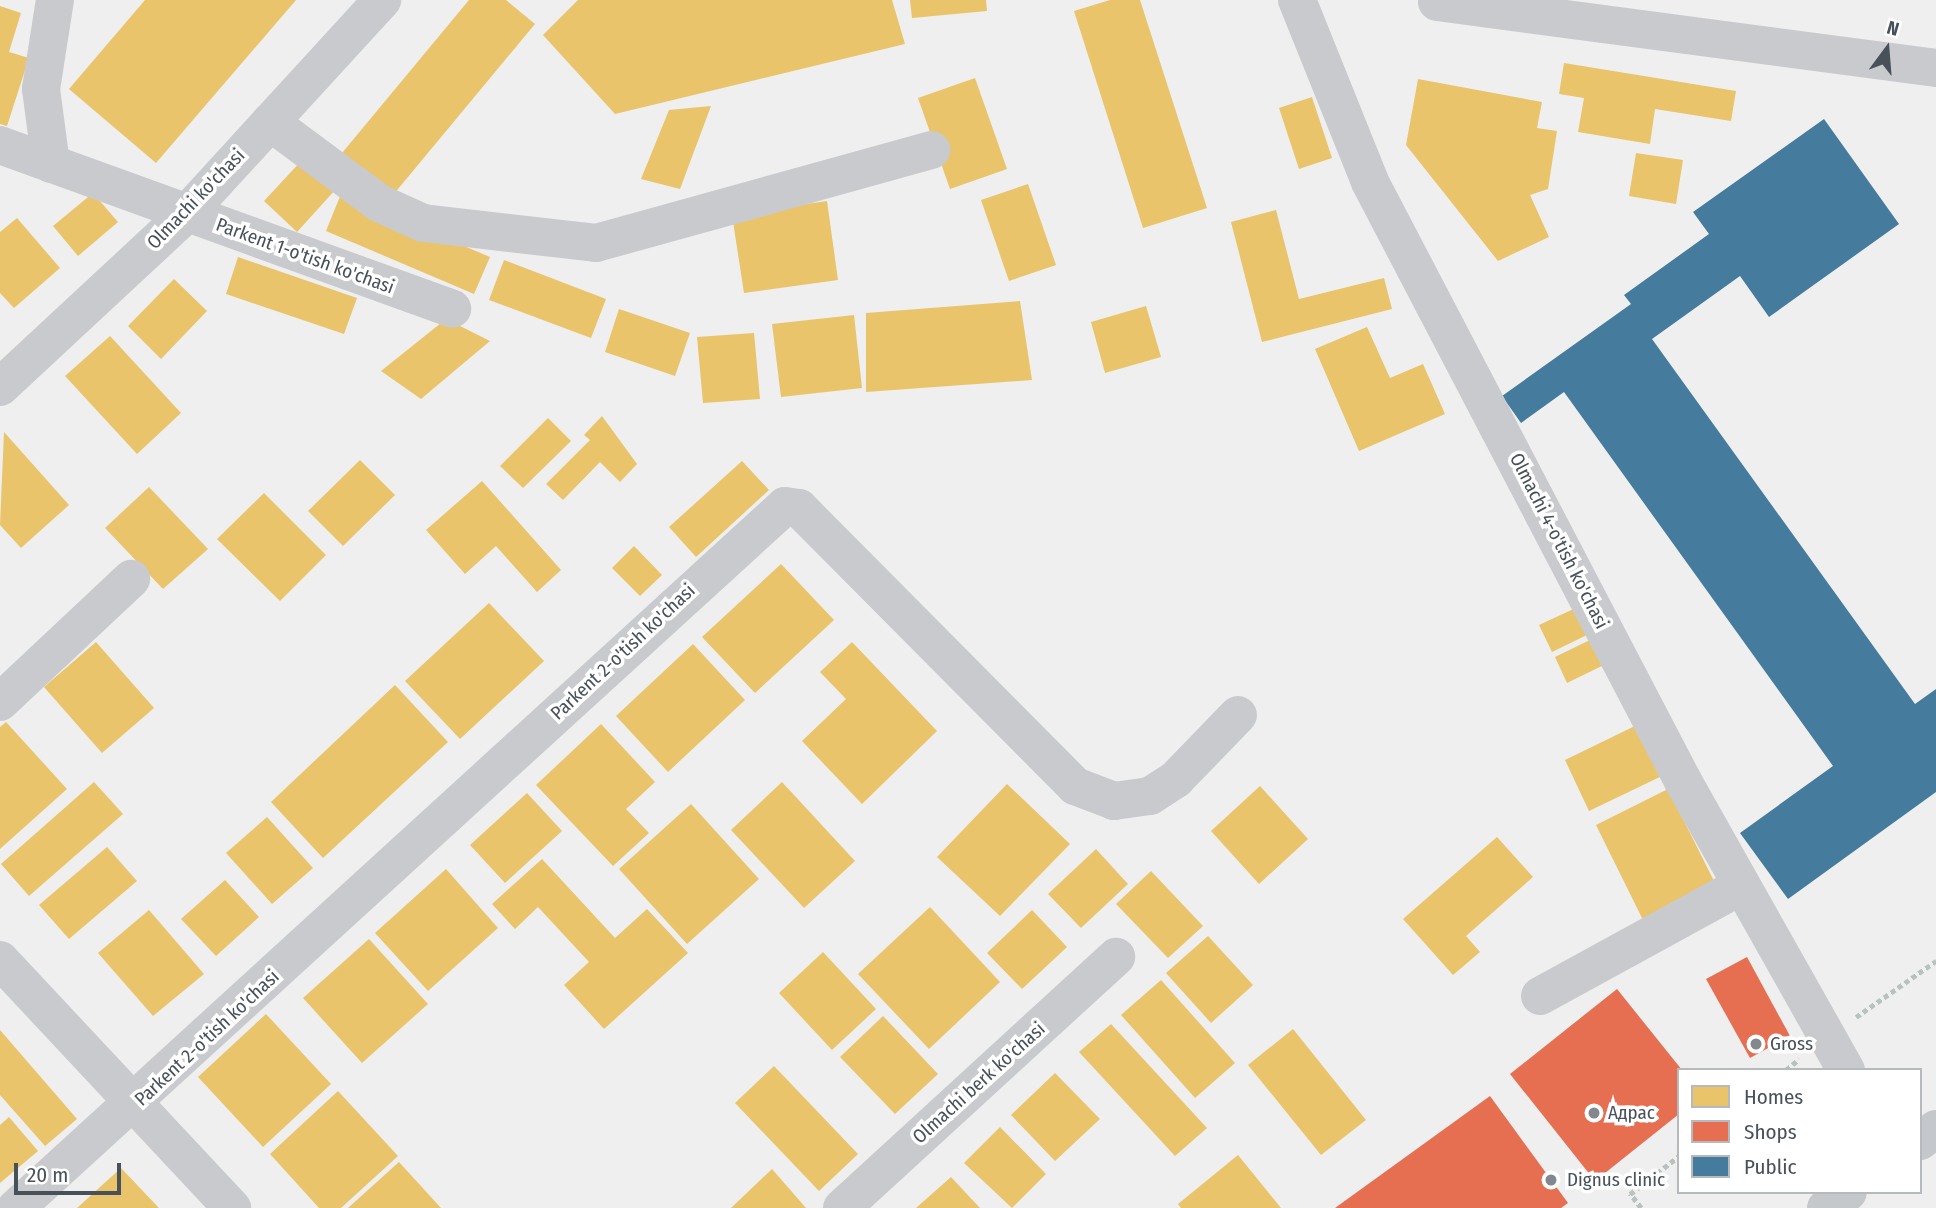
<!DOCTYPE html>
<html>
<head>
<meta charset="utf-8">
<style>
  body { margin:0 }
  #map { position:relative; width:1936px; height:1208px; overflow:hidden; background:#efefef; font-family:"Fira Sans Condensed",sans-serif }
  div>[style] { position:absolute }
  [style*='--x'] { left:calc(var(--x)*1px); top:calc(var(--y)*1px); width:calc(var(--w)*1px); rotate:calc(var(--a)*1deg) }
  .homes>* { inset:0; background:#e9c46a }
  .shops>* { inset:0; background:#e76f51 }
  .public>* { inset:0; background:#457b9d }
  .path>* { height:4.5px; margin-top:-2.25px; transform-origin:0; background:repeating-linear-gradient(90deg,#b8c2bf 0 5px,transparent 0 8.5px) }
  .minor>* { height:38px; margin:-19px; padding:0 19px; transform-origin:19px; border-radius:19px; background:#c9cacd }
  .major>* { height:38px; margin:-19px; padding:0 19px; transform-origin:19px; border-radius:19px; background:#c5c8ca }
  .dots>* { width:19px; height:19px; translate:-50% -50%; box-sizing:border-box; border:4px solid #fff; border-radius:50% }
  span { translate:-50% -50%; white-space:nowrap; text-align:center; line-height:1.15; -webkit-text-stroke:7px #fff; paint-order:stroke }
  .street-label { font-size:19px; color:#485059 }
  .poi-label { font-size:19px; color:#485059 }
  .left { translate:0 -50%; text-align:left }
  .legend { position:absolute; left:1677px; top:1068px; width:245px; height:126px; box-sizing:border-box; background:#fff; border:2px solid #b6b9bd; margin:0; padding:9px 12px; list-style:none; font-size:21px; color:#485059 }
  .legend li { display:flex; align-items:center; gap:14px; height:35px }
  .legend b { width:35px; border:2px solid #b6b9bd }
  .north { position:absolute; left:1852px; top:14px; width:70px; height:70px; -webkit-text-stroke:5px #fff; paint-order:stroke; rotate:16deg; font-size:19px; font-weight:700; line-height:28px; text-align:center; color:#485059 }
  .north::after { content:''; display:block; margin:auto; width:24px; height:32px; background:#485059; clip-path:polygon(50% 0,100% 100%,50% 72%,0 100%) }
  .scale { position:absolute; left:14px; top:1163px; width:107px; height:32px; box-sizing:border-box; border:4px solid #485059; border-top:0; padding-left:9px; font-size:21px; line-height:24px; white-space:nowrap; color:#485059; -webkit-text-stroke:5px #fff; paint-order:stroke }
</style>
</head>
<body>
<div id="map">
  <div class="homes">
    <i style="clip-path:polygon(145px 0,296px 0,156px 163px,69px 89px)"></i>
    <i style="clip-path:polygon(469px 0,506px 0,535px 24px,393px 195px,342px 153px)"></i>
    <i style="clip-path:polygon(578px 0,892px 0,905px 44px,615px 114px,543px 35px)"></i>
    <i style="clip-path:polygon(910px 0,986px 0,987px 11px,912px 18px)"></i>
    <i style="clip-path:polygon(1110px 0,1140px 0,1207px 208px,1143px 228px,1074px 11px)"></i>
    <i style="clip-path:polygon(0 6px,21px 13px,9px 52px,29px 58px,7px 126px,0 124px)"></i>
    <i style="clip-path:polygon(1564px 63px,1736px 91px,1731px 121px,1655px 109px,1650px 144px,1578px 132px,1584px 98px,1559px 94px)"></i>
    <i style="clip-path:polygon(975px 78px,1007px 169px,950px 189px,918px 98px)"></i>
    <i style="clip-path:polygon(1418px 79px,1542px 102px,1537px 128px,1557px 131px,1548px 189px,1530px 195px,1549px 237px,1498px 261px,1406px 145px)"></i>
    <i style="clip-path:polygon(1312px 97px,1332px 158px,1299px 169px,1279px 108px)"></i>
    <i style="clip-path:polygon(711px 106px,680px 189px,641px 179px,669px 110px)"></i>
    <i style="clip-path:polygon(1636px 153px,1683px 160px,1676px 204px,1629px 196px)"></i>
    <i style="clip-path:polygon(303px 159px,336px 189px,297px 232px,264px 201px)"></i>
    <i style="clip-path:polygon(1028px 184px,1056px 265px,1009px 281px,981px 200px)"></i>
    <i style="clip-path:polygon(93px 193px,118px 222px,78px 256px,53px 226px)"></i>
    <i style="clip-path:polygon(341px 194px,490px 257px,474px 294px,326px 231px)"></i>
    <i style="clip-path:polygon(827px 201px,838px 280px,744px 293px,732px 215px)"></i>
    <i style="clip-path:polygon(1276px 210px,1299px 299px,1384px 278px,1392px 309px,1262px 342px,1231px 222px)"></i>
    <i style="clip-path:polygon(17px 218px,60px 268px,14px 308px,0 293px,0 232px)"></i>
    <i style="clip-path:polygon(238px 257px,357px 298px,344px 334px,226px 294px)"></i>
    <i style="clip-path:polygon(504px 260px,606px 299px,591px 338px,489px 300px)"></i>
    <i style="clip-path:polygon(174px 279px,207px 311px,161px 359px,128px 326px)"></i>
    <i style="clip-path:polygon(1020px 301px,1032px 380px,866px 392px,866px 313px)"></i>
    <i style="clip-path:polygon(1146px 306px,1161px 357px,1105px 373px,1091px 322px)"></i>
    <i style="clip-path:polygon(619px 309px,690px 333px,675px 376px,605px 352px)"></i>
    <i style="clip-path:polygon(854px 315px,862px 388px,781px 397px,772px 324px)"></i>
    <i style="clip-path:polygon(446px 319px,490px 341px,421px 399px,381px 371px)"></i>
    <i style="clip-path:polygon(1367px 327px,1390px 378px,1423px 364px,1445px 414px,1359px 451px,1315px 349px)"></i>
    <i style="clip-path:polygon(754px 333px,760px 399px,703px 403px,697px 337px)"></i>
    <i style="clip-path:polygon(110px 336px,181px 413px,137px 454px,65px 376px)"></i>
    <i style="clip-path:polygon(602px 416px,637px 464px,620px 482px,600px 462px,563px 500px,546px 484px,590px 440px,584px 435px)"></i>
    <i style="clip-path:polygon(548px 418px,571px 441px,523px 488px,500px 466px)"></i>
    <i style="clip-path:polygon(4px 432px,69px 505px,21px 548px,0 525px)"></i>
    <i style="clip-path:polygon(360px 460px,395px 495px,343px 546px,308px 511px)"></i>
    <i style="clip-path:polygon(742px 461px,769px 490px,696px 557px,669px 527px)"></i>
    <i style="clip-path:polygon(482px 481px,561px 570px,537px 592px,496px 546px,465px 574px,426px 530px)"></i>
    <i style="clip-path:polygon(149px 487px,208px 549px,163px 589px,105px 528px)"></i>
    <i style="clip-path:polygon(264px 493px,326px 555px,280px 601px,217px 539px)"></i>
    <i style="clip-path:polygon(634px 546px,662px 575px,640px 596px,612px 568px)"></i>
    <i style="clip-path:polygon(781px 564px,834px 620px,755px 693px,702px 637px)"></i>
    <i style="clip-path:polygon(489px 603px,544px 661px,460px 739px,405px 681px)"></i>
    <i style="clip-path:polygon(1580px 606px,1593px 632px,1552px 652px,1539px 625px)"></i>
    <i style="clip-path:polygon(1596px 637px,1608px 663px,1567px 683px,1555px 657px)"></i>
    <i style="clip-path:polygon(96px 642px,154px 708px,102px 753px,44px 687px)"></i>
    <i style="clip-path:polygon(852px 642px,937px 731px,862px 804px,802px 741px,846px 699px,820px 672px)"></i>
    <i style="clip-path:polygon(693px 644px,745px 700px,668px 772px,616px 716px)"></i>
    <i style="clip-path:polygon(395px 685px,448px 742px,323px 858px,271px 802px)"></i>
    <i style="clip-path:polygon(6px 722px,67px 789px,0 849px,0 727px)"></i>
    <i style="clip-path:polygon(601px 724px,655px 782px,626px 809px,649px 833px,613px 866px,536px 785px)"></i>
    <i style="clip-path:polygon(1639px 724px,1664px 775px,1589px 811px,1565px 760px)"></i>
    <i style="clip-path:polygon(94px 782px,123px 814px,29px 896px,1px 864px)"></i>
    <i style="clip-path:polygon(782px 782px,855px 861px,804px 908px,731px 830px)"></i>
    <i style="clip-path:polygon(1007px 784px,1070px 844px,1000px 916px,937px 857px)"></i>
    <i style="clip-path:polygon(1260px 786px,1308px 839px,1259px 884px,1211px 831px)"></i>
    <i style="clip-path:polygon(1668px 789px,1716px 885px,1643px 920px,1596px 825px)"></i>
    <i style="clip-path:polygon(527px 793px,562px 831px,505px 883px,470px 845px)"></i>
    <i style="clip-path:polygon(691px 804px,759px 879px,687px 944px,619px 869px)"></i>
    <i style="clip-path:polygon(267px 817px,313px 868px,272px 904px,226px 853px)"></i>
    <i style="clip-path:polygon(1497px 837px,1533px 877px,1466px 936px,1480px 952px,1453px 975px,1403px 919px)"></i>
    <i style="clip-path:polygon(107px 847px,137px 881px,69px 939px,39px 905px)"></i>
    <i style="clip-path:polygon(1096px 849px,1128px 884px,1081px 928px,1048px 894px)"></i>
    <i style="clip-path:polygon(542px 859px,615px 938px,647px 909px,688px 953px,604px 1029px,564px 985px,589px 962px,538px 907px,515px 929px,492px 904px)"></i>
    <i style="clip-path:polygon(446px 869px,498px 928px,428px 991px,375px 933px)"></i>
    <i style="clip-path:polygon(1151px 871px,1203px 926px,1168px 958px,1116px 904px)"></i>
    <i style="clip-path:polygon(225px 880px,259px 917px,216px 956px,181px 919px)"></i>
    <i style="clip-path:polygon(930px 907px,1000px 982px,929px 1049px,858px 974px)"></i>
    <i style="clip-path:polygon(149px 910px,204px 974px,153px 1016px,98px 953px)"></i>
    <i style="clip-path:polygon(1032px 910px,1067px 947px,1022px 989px,987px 953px)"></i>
    <i style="clip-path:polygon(1208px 936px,1253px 985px,1211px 1023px,1166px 973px)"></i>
    <i style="clip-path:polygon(369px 939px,428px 1004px,362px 1063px,303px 998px)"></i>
    <i style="clip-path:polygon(823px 952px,876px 1009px,832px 1050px,779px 993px)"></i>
    <i style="clip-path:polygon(1161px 980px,1235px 1063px,1195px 1098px,1121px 1015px)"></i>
    <i style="clip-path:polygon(266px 1014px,331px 1084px,263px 1147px,198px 1077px)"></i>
    <i style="clip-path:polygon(883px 1016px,938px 1074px,895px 1114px,840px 1057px)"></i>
    <i style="clip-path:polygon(1111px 1024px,1207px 1128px,1175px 1156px,1079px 1052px)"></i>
    <i style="clip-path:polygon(1293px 1029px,1366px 1120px,1321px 1155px,1248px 1065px)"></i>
    <i style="clip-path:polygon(0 1030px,77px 1119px,45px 1146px,0 1095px)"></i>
    <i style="clip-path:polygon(774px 1066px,858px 1154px,819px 1191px,735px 1103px)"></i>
    <i style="clip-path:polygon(1055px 1073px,1100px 1119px,1055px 1161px,1011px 1115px)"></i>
    <i style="clip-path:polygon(338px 1091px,398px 1156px,341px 1208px,319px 1208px,270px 1154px)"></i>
    <i style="clip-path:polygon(9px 1117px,38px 1151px,0 1183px,0 1125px)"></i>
    <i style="clip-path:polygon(1000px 1127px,1046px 1174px,1012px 1208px,964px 1163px)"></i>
    <i style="clip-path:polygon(1238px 1155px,1281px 1208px,1181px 1208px,1178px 1204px)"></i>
    <i style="clip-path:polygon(399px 1162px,441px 1208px,348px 1208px)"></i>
    <i style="clip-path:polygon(121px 1168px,159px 1208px,77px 1208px)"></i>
    <i style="clip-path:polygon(772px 1169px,806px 1208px,731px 1208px)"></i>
    <i style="clip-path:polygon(951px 1177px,980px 1208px,916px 1208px)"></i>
  </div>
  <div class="shops">
    <i style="clip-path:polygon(1747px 957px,1790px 1036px,1750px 1058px,1706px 979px)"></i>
    <i style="clip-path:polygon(1617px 989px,1682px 1070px,1679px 1114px,1595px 1181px,1510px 1074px)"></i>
    <i style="clip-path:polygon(1490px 1096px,1568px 1203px,1561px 1208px,1335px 1208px)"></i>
  </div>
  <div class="public">
    <i style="clip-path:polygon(1824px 119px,1899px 224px,1769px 317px,1740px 276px,1652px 339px,1915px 704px,1936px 689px,1936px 792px,1788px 899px,1740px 833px,1833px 766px,1564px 392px,1521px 423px,1502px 396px,1631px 304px,1624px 295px,1709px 234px,1693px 212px)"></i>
  </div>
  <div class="path">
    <i style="--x:1856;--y:1017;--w:98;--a:-35"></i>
    <i style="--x:1786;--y:1070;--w:17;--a:-40"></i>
    <i style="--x:1641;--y:1208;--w:18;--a:-128"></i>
    <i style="--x:1630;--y:1194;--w:62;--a:-37.8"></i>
  </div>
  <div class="minor">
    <i style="--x:1297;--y:0;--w:196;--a:68.1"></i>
    <i style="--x:1370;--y:182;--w:676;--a:62.41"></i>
    <i style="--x:1683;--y:781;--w:332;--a:60.6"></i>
    <i style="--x:1437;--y:2;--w:503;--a:7.53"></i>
    <i style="--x:270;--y:122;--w:136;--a:36.6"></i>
    <i style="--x:379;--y:203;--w:48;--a:24.4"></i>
    <i style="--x:423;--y:223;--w:174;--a:6.6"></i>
    <i style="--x:596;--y:243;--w:348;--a:-15.5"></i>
    <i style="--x:0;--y:145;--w:481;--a:19.9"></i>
    <i style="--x:51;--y:164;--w:76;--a:-97.6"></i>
    <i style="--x:41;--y:89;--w:90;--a:-81.1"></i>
    <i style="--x:0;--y:387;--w:255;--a:-42.9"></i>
    <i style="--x:187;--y:213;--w:289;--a:-47.5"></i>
    <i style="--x:0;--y:702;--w:180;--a:-43.2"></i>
    <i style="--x:0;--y:960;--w:340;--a:46.9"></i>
    <i style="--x:1540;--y:996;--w:229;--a:-28.7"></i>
    <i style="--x:16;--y:1208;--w:1041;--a:-42.39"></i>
    <i style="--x:785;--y:506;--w:14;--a:8"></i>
    <i style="--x:799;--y:508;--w:392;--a:45.2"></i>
    <i style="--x:1075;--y:786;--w:42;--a:21"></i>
    <i style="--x:1114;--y:801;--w:36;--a:-8"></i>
    <i style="--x:1150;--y:796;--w:31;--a:-33"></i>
    <i style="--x:1176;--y:779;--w:89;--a:-45.9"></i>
    <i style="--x:842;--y:1208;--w:372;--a:-42.5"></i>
  </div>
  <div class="major">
    <i style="--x:1920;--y:1141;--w:20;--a:-37"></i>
    <i style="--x:1826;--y:1208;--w:27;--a:-36"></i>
  </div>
  <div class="dots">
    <i style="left:1756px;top:1044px;background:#82888e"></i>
    <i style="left:1594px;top:1113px;background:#82888e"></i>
    <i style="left:1551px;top:1180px;background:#82888e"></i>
  </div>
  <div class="street-label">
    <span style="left:196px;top:199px;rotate:-46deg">Olmachi ko'chasi</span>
    <span style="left:305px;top:256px;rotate:20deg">Parkent 1-o'tish ko'chasi</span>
    <span style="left:1559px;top:541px;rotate:63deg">Olmachi 4-o'tish ko'chasi</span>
    <span style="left:623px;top:652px;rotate:-43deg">Parkent 2-o'tish ko'chasi</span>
    <span style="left:207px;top:1038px;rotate:-43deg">Parkent 2-o'tish ko'chasi</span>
    <span style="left:979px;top:1083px;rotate:-42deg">Olmachi berk ko'chasi</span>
  </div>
  <div class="poi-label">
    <span class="left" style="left:1770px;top:1044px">Gross</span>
    <span class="left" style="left:1608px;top:1113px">Адрас</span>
    <span class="left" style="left:1567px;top:1180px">Dignus clinic</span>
  </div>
  <ul class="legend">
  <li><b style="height:19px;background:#e9c46a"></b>Homes</li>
  <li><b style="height:19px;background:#e76f51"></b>Shops</li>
  <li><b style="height:19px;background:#457b9d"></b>Public</li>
  </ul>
  <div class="north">N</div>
  <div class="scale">20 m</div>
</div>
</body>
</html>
